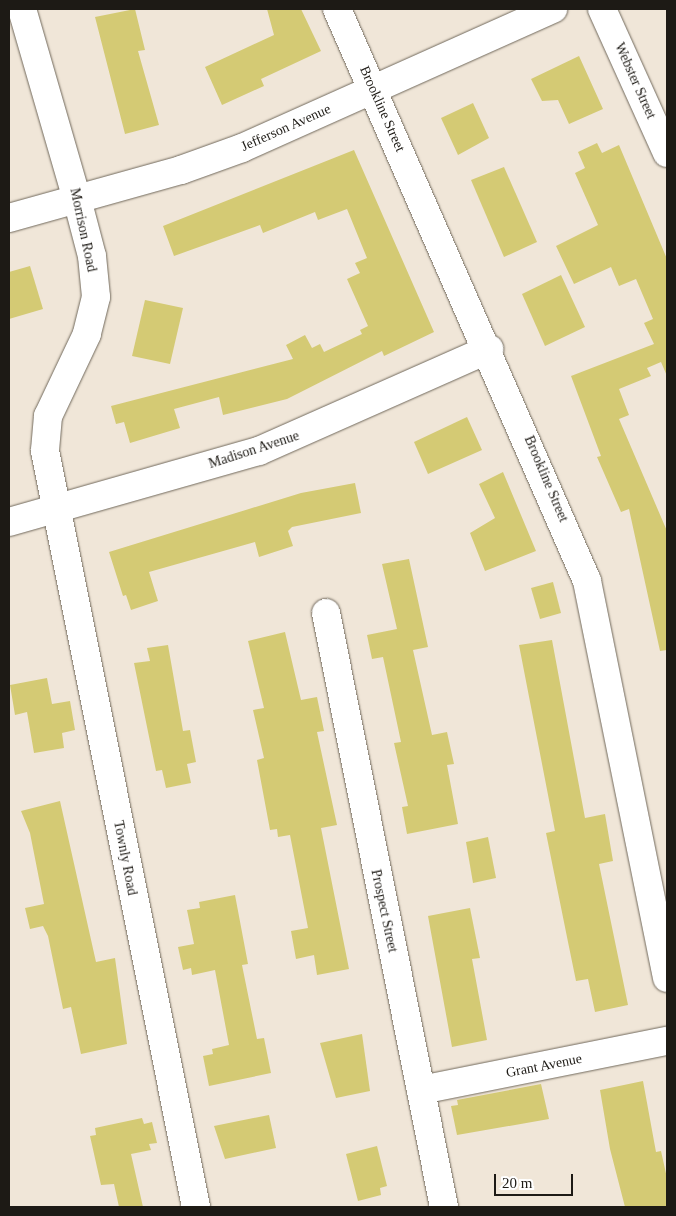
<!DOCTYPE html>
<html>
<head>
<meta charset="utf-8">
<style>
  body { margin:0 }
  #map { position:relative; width:676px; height:1216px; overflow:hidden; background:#f0e6d8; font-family:"Times New Roman",serif }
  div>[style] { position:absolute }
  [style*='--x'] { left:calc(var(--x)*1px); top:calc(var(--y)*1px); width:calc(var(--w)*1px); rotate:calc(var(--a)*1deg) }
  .building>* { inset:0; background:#d4ca74 }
  .roads { filter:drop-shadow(0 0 1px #71695c) drop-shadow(0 0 1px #71695c) }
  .minor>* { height:28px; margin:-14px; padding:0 14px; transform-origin:14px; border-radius:14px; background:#fff }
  span { translate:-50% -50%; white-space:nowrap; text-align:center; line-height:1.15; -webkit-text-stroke:4.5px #fff; paint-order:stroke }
  .street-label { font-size:14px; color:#1d1a15 }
  .frame { position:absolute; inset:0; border:10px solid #1d1a15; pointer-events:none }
  .scale { position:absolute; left:494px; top:1174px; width:79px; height:22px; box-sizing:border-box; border:2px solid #1d1a15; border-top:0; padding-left:6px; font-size:15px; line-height:18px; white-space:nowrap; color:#1d1a15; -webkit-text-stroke:4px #fff; paint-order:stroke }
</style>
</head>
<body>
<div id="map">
  <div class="building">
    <i style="clip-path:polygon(135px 9px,145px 50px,138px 51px,159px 125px,125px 134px,95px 17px)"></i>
    <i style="clip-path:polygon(267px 9px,301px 9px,321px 51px,261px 79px,264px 86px,222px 105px,205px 67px,274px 35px)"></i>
    <i style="clip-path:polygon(579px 56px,603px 109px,569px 124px,558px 100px,542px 101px,531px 79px)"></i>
    <i style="clip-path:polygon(473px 103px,489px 138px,458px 155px,441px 118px)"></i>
    <i style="clip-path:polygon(597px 143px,602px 153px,619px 145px,667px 259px,667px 376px,661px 362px,647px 368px,651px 376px,619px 389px,629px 415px,619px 419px,667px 531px,667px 650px,660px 651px,629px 509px,621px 512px,597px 457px,601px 456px,571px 376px,654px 344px,644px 323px,653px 319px,636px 279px,619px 286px,611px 267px,574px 284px,556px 246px,598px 225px,575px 173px,585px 168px,578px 152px)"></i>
    <i style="clip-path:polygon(354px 150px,434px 332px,384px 356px,382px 351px,287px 399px,223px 415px,219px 397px,174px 409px,180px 428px,130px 443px,124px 422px,116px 424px,111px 406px,293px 359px,286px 345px,305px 335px,312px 348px,320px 344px,324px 352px,362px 334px,360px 330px,368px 326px,347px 279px,360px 273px,355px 263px,367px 258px,347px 209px,318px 220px,315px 212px,263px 233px,260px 225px,174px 256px,163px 226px)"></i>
    <i style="clip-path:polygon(504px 167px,537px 242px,504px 257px,471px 180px)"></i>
    <i style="clip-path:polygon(30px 266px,43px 309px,9px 319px,9px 272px)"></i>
    <i style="clip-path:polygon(561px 275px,585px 327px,545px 346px,522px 294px)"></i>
    <i style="clip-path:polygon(145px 300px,183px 308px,170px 364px,132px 356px)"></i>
    <i style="clip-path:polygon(467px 417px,482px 450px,428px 474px,414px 442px)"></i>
    <i style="clip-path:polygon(503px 472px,536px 551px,485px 571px,470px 533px,495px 518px,479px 484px)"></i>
    <i style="clip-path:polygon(355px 483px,361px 513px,292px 527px,288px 531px,293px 546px,259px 557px,255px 542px,149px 572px,158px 601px,131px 610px,126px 595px,123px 596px,109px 552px,301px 493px)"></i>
    <i style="clip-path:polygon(409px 559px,428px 647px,413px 650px,432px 735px,447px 732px,454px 764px,447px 765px,458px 824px,407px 834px,402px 807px,408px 806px,394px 743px,401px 742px,383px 657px,372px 659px,367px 635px,397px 629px,382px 564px)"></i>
    <i style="clip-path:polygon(553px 582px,561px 613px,540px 619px,531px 588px)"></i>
    <i style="clip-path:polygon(285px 632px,301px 700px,317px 697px,324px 731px,317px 732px,337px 825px,321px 828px,349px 969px,317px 975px,314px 955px,296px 959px,291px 931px,308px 928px,290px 835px,278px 837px,277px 829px,270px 830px,257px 760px,264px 758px,253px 710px,264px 708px,248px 641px)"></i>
    <i style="clip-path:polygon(552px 640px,585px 818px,605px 814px,613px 861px,599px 864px,628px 1005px,595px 1012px,588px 979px,576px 981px,568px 942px,546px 833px,555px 831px,519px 645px)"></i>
    <i style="clip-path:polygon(168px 645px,183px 731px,190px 730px,196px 762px,187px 764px,191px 783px,166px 788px,162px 770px,156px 771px,134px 663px,150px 661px,147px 648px)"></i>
    <i style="clip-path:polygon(47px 678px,52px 704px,70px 701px,75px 730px,62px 733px,64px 748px,34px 753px,27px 712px,15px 715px,10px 685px)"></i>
    <i style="clip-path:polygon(60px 801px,96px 962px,115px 958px,127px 1044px,81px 1054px,71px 1007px,63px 1009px,48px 936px,43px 926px,30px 929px,25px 908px,44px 904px,30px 833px,21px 811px)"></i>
    <i style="clip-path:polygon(488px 837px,496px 878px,473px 883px,466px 842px)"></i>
    <i style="clip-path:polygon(235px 895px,248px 964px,242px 965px,257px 1039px,264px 1038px,271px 1073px,209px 1086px,203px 1056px,213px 1054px,212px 1049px,229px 1045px,215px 970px,192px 975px,191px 968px,183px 970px,178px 947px,194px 944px,187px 910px,200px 908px,199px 902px)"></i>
    <i style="clip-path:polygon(470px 908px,480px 958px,472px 959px,487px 1040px,452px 1047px,428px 916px)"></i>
    <i style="clip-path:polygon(362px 1034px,370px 1091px,336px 1098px,320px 1043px)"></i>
    <i style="clip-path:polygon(643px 1081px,656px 1152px,661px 1151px,667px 1178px,667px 1207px,625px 1207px,610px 1149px,600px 1090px)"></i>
    <i style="clip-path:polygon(541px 1084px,549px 1119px,457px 1135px,451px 1106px,458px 1105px,457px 1100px)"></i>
    <i style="clip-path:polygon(269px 1115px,276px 1148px,225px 1159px,214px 1126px)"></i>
    <i style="clip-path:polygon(142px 1118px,144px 1124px,152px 1122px,157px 1143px,149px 1144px,151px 1150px,131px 1154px,143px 1207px,119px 1207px,114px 1184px,101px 1185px,90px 1136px,96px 1135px,95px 1128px)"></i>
    <i style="clip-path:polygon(377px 1146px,387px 1186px,380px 1188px,381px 1195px,358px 1201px,346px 1154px)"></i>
  </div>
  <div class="roads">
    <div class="minor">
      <i style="--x:22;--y:9;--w:198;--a:73.9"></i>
      <i style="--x:77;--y:199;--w:59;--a:75.3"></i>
      <i style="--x:92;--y:256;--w:41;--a:84.4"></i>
      <i style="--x:96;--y:297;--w:38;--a:104"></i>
      <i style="--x:87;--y:334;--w:91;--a:115.4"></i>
      <i style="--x:48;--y:416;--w:35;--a:95"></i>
      <i style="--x:45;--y:451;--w:771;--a:78.7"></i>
      <i style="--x:337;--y:9;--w:624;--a:66.39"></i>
      <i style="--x:587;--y:581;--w:405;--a:78.6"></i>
      <i style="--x:602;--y:9;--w:158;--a:65.7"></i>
      <i style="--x:9;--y:218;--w:179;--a:-15.6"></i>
      <i style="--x:181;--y:170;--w:65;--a:-19.8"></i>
      <i style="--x:242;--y:148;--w:341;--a:-24.1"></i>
      <i style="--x:9;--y:522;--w:260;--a:-15.9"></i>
      <i style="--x:259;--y:451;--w:252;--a:-23.9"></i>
      <i style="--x:326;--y:613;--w:606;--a:78.76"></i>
      <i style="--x:421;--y:1090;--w:251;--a:-11.3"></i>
    </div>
  </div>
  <div class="street-label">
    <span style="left:635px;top:81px;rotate:66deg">Webster Street</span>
    <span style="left:382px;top:109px;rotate:66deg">Brookline Street</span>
    <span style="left:286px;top:128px;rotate:-24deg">Jefferson Avenue</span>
    <span style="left:83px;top:230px;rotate:78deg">Morrison Road</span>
    <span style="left:254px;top:450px;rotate:-18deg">Madison Avenue</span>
    <span style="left:546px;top:479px;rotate:67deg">Brookline Street</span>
    <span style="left:125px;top:858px;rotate:79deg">Townly Road</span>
    <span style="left:384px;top:911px;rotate:78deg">Prospect Street</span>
    <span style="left:544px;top:1066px;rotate:-11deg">Grant Avenue</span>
  </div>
  <div class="frame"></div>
  <div class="scale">20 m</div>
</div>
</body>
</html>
